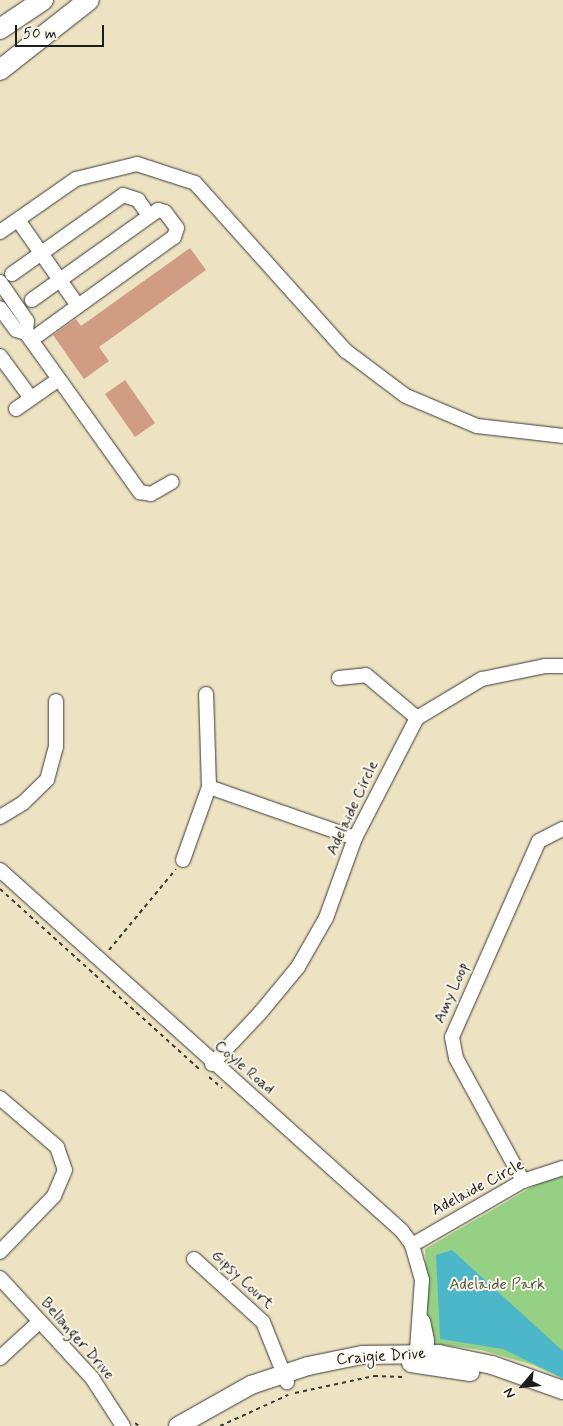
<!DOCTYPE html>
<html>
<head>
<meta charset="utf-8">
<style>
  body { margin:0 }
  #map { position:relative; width:563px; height:1426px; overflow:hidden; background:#ede2c2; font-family:Mynerve,sans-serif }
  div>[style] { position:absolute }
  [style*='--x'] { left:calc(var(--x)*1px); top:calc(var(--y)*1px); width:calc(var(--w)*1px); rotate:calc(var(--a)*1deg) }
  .green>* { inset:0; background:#96d084 }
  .water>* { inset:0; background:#4db7ca }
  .building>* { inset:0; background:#d19c84 }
  .path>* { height:2px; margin-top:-1px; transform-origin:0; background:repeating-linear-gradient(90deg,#3b3a35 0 4px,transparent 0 8px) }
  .roads { filter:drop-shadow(0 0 1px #3b3a35) drop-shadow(0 0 1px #3b3a35) }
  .minor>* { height:14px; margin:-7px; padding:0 7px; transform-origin:7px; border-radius:7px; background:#fff }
  .major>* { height:18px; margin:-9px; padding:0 9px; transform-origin:9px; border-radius:9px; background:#fff }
  .highway>* { height:20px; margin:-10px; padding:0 10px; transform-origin:10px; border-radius:10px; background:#fff }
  span { translate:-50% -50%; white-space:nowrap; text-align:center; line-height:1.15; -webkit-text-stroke:4px #fbf7ec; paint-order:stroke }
  .street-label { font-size:16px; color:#1c1c1c }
  .park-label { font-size:16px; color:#475b40 }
  .north { position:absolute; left:498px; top:1361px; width:50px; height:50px; -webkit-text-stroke:4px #fbf7ec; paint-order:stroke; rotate:242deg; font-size:14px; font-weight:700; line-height:20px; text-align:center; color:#1c1c1c }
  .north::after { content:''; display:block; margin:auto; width:18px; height:22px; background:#1c1c1c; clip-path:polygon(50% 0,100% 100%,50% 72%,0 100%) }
  .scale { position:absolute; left:15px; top:25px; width:89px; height:22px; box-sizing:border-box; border:2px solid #1c1c1c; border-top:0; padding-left:6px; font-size:15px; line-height:18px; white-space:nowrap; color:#1c1c1c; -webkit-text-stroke:4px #fbf7ec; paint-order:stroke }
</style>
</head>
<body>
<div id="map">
  <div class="green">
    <i style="clip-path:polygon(563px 1176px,563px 1379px,533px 1365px,481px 1350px,429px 1343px,425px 1249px,537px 1184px)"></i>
  </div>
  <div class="water">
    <i style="clip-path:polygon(452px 1250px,563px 1351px,563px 1378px,503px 1349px,440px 1339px,436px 1255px)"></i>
  </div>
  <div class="building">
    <i style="clip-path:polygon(190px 248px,206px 270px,99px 347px,109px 361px,84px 379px,53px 335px,76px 319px,81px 326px)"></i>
    <i style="clip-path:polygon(125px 380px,155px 423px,135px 437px,105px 394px)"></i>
  </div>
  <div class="path">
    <i style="--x:0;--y:889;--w:268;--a:42.1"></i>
    <i style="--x:109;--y:950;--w:105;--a:-50.4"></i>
    <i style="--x:209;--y:1077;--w:17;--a:40"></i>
    <i style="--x:295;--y:1393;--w:81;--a:-12.1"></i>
    <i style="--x:374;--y:1376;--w:29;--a:2"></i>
    <i style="--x:135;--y:1423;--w:5;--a:37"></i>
    <i style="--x:220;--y:1426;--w:75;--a:-24.5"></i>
  </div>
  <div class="roads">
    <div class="minor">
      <i style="--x:18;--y:220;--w:105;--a:55.1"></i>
      <i style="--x:0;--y:232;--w:93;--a:-34.9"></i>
      <i style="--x:76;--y:179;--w:63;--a:-13.8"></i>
      <i style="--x:137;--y:164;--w:61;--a:18.1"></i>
      <i style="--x:195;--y:183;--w:226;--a:48.1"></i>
      <i style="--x:346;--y:351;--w:75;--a:36.9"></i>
      <i style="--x:406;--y:396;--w:77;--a:22.9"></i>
      <i style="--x:477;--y:426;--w:87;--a:6.6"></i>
      <i style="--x:12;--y:274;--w:136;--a:-35.4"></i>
      <i style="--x:123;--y:195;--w:16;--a:18"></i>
      <i style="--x:138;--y:200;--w:19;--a:55"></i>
      <i style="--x:0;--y:282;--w:47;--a:55.3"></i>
      <i style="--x:27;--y:321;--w:12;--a:95"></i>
      <i style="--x:26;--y:333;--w:10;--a:-163"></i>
      <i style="--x:16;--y:330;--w:27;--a:-126"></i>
      <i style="--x:26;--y:333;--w:196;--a:54.4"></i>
      <i style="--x:140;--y:492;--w:11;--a:10"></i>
      <i style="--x:151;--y:494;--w:24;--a:-30"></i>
      <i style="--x:31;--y:340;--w:176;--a:-35.8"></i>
      <i style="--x:174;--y:237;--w:9;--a:-72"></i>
      <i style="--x:177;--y:228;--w:20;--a:-127"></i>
      <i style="--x:165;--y:212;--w:7;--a:-164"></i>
      <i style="--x:158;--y:210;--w:155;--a:144.5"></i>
      <i style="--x:0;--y:356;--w:52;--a:53.6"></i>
      <i style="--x:16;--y:409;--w:52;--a:-34.9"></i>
      <i style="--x:339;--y:678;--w:27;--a:-6"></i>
      <i style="--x:366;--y:675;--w:67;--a:40.1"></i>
      <i style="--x:209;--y:787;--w:155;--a:19.3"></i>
      <i style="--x:0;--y:817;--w:27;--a:-31"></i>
      <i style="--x:23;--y:803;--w:33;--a:-44"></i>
      <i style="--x:47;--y:780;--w:34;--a:-75"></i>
      <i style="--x:56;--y:747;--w:46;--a:-90"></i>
      <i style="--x:183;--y:860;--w:77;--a:-70.4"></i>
      <i style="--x:209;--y:787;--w:93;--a:-91.8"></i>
      <i style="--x:0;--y:870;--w:540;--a:41.92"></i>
      <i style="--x:402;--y:1231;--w:17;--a:54"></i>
      <i style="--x:412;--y:1245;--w:36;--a:74"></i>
      <i style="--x:422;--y:1280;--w:83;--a:94.1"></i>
      <i style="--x:212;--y:1064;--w:70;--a:-46.7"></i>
      <i style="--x:260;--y:1013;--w:60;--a:-50.4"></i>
      <i style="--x:298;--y:967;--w:56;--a:-60.3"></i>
      <i style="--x:326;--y:918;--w:85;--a:-70.1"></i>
      <i style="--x:355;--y:838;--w:135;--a:-62.7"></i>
      <i style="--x:417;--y:718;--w:76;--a:-31"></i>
      <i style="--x:482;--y:679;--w:64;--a:-11.7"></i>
      <i style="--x:545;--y:666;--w:18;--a:0"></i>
      <i style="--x:0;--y:1098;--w:75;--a:40.7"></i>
      <i style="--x:57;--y:1147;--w:24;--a:71"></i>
      <i style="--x:65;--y:1170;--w:28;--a:113"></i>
      <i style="--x:54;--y:1196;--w:78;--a:134"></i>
      <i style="--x:523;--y:1181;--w:140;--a:-118.6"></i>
      <i style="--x:456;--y:1058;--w:21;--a:-101"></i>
      <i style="--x:452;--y:1037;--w:214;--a:-66.1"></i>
      <i style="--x:539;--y:841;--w:27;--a:-27"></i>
      <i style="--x:412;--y:1245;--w:128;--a:-30"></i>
      <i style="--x:523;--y:1181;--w:42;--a:-18"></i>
      <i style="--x:194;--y:1259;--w:93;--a:42.4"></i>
      <i style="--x:263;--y:1322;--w:65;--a:68.2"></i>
      <i style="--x:0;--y:1278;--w:136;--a:47.4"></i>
      <i style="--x:92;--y:1378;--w:57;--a:57.1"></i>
      <i style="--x:423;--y:1321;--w:19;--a:78"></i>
      <i style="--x:427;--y:1340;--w:24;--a:92"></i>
      <i style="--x:0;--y:1358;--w:53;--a:-42.7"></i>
    </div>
    <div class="major">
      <i style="--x:411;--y:1363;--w:60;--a:8.7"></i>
      <i style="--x:178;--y:1426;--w:84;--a:-29.3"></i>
      <i style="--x:251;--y:1385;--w:60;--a:-18.4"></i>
      <i style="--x:308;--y:1366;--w:55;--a:-11.5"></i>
      <i style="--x:362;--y:1355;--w:77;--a:-0.7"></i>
      <i style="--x:439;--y:1354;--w:54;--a:11.7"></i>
      <i style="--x:492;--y:1365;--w:75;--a:19.4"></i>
    </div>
    <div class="highway">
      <i style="--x:0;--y:29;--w:52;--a:-34"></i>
      <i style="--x:0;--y:70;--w:113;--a:-38.2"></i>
    </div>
  </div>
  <div class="street-label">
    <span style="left:353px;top:808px;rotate:-65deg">Adelaide Circle</span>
    <span style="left:452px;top:993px;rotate:-66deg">Amy Loop</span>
    <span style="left:244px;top:1068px;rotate:41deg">Coyle Road</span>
    <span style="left:478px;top:1188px;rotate:-28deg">Adelaide Circle</span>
    <span style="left:242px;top:1280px;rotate:43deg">Gipsy Court</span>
    <span style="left:77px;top:1339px;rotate:49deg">Bellanger Drive</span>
    <span style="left:381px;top:1357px;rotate:-4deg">Craigie Drive</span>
  </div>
  <div class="park-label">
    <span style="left:497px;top:1285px">Adelaide Park</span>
  </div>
  <div class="north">N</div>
  <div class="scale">50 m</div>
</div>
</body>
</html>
